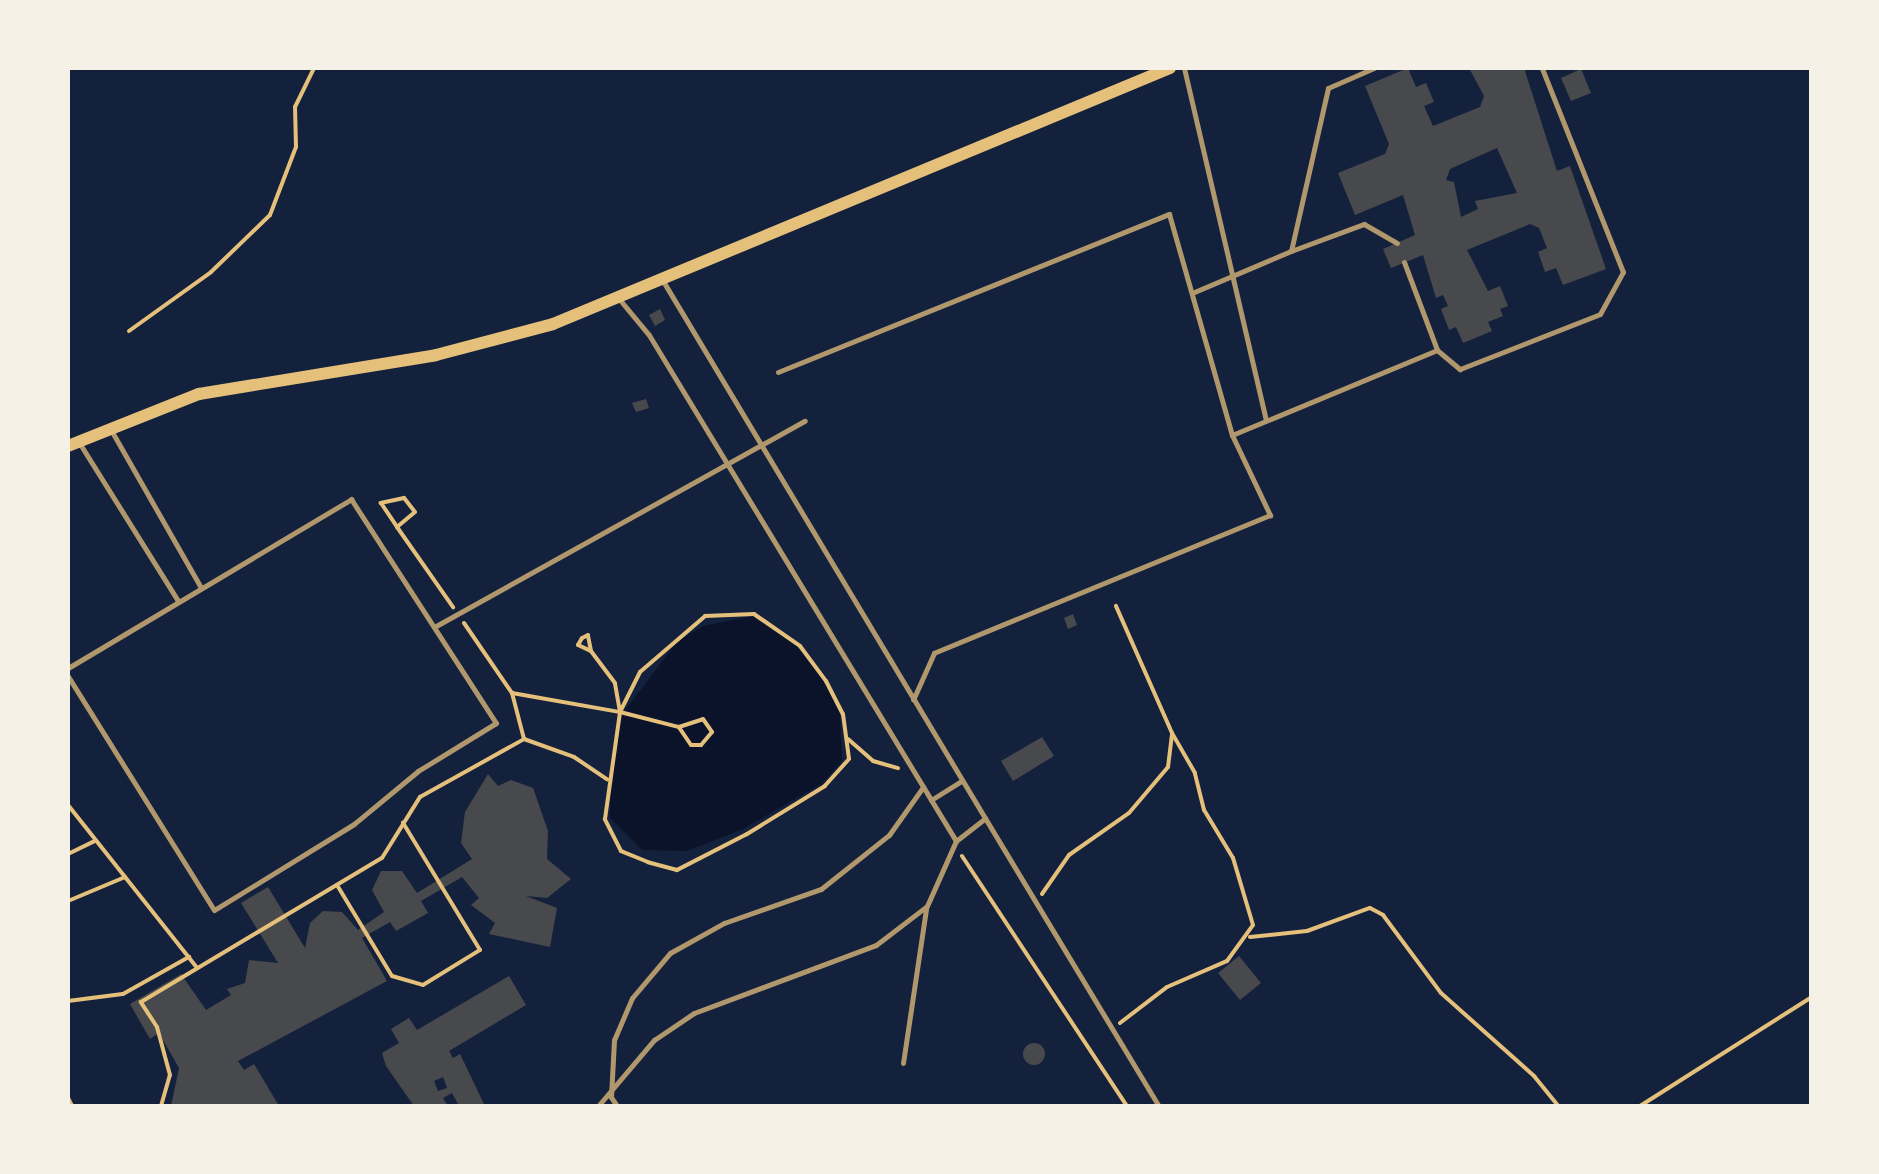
<!DOCTYPE html>
<html>
<head>
<meta charset="utf-8">
<style>
  body { margin:0 }
  #map { position:relative; width:1879px; height:1174px; overflow:hidden; background:#14213d; font-family:"Roboto Condensed",sans-serif }
  div>[style] { position:absolute }
  [style*='--x'] { left:calc(var(--x)*1px); top:calc(var(--y)*1px); width:calc(var(--w)*1px); rotate:calc(var(--a)*1deg) }
  .water>* { inset:0; background:#0b132b }
  .building>* { inset:0; background:#48494c }
  .round { border-radius:50% }
  .path>* { height:4px; margin:-2px; padding:0 2px; transform-origin:2px; border-radius:2px; background:#e5c07b }
  .service>* { height:5px; margin:-2.5px; padding:0 2.5px; transform-origin:2.5px; border-radius:2.5px; background:#b1986c }
  .secondary>* { height:12px; margin:-6px; padding:0 6px; transform-origin:6px; border-radius:6px; background:#e5c07b }
  span { translate:-50% -50%; white-space:nowrap; text-align:center; line-height:1.15; -webkit-text-stroke:8px #f6f1e7; paint-order:stroke }
  .frame { position:absolute; inset:0; border:70px solid #f6f1e7; pointer-events:none }
</style>
</head>
<body>
<div id="map">
  <div class="water">
    <i style="clip-path:polygon(752px 616px,798px 647px,825px 682px,840px 714px,842px 761px,823px 783px,743px 829px,687px 851px,642px 850px,610px 818px,611px 760px,623px 713px,677px 642px,703px 626px)"></i>
  </div>
  <div class="building">
    <i style="clip-path:polygon(evenodd,1408px 68px,1416px 87px,1426px 83px,1434px 102px,1424px 106px,1433px 126px,1480px 107px,1484px 96px,1469px 68px,1524px 68px,1557px 171px,1570px 166px,1606px 269px,1563px 285px,1556px 268px,1545px 272px,1538px 252px,1547px 248px,1539px 228px,1530px 224px,1467px 250px,1488px 291px,1500px 286px,1508px 306px,1500px 309px,1503px 316px,1488px 322px,1492px 331px,1463px 343px,1456px 327px,1449px 330px,1441px 309px,1448px 306px,1443px 295px,1436px 298px,1423px 255px,1391px 268px,1383px 249px,1415px 235px,1403px 195px,1355px 215px,1338px 173px,1385px 154px,1389px 144px,1365px 86px,1408px 68px,1497px 148px,1517px 193px,1475px 201px,1478px 209px,1461px 217px,1454px 182px,1446px 180px,1450px 169px,1497px 148px)"></i>
    <i style="clip-path:polygon(1581px 69px,1591px 93px,1571px 101px,1561px 78px)"></i>
    <i style="clip-path:polygon(660px 309px,665px 320px,655px 326px,649px 315px)"></i>
    <i style="clip-path:polygon(646px 399px,649px 408px,636px 412px,632px 403px)"></i>
    <i style="clip-path:polygon(1073px 614px,1077px 625px,1068px 629px,1064px 618px)"></i>
    <i style="clip-path:polygon(1042px 737px,1054px 756px,1013px 781px,1001px 761px)"></i>
    <i style="clip-path:polygon(488px 774px,498px 786px,511px 780px,533px 788px,548px 831px,547px 859px,571px 879px,547px 898px,526px 896px,557px 908px,550px 947px,489px 934px,495px 923px,471px 905px,479px 898px,462px 877px,421px 901px,428px 913px,396px 931px,390px 922px,362px 938px,387px 981px,238px 1061px,244px 1070px,254px 1064px,279px 1106px,171px 1106px,179px 1068px,159px 1033px,150px 1039px,130px 1004px,181px 974px,206px 1010px,231px 995px,227px 989px,245px 983px,249px 960px,278px 963px,241px 903px,268px 887px,305px 948px,310px 923px,323px 911px,342px 912px,358px 930px,384px 912px,372px 890px,381px 871px,402px 871px,417px 893px,472px 859px,461px 843px,465px 812px)"></i>
    <i style="clip-path:polygon(1239px 956px,1261px 983px,1240px 1000px,1218px 973px)"></i>
    <i style="clip-path:polygon(evenodd,509px 976px,526px 1005px,449px 1051px,453px 1058px,460px 1054px,485px 1106px,453px 1106px,458px 1104px,452px 1093px,443px 1098px,448px 1106px,414px 1106px,386px 1066px,382px 1053px,399px 1043px,391px 1029px,409px 1018px,417px 1030px,509px 976px,443px 1077px,447px 1088px,438px 1091px,434px 1081px,443px 1077px)"></i>
    <i class="round" style="left:1023px;top:1043px;width:22px;height:22px"></i>
  </div>
  <div class="path">
    <i style="--x:129;--y:331;--w:101;--a:-35.7"></i>
    <i style="--x:211;--y:272;--w:82;--a:-44"></i>
    <i style="--x:270;--y:215;--w:73;--a:-69.1"></i>
    <i style="--x:296;--y:147;--w:40;--a:-91.4"></i>
    <i style="--x:295;--y:107;--w:43;--a:-64"></i>
    <i style="--x:397;--y:527;--w:23;--a:-40"></i>
    <i style="--x:415;--y:512;--w:18;--a:-128"></i>
    <i style="--x:404;--y:498;--w:24;--a:168"></i>
    <i style="--x:381;--y:503;--w:29;--a:56"></i>
    <i style="--x:397;--y:527;--w:98;--a:55"></i>
    <i style="--x:464;--y:623;--w:85;--a:55.6"></i>
    <i style="--x:620;--y:712;--w:61;--a:14.3"></i>
    <i style="--x:679;--y:727;--w:25;--a:-18"></i>
    <i style="--x:703;--y:719;--w:16;--a:55"></i>
    <i style="--x:712;--y:732;--w:17;--a:130"></i>
    <i style="--x:701;--y:745;--w:10;--a:180"></i>
    <i style="--x:691;--y:745;--w:22;--a:-124"></i>
    <i style="--x:524;--y:739;--w:53;--a:19.8"></i>
    <i style="--x:574;--y:757;--w:40;--a:34"></i>
    <i style="--x:848;--y:739;--w:33;--a:41"></i>
    <i style="--x:873;--y:761;--w:26;--a:16"></i>
    <i style="--x:68;--y:805;--w:208;--a:51.6"></i>
    <i style="--x:68;--y:854;--w:30;--a:-26"></i>
    <i style="--x:962;--y:856;--w:300;--a:56.6"></i>
    <i style="--x:337;--y:885;--w:106;--a:58.9"></i>
    <i style="--x:392;--y:976;--w:32;--a:16"></i>
    <i style="--x:423;--y:985;--w:67;--a:-31.6"></i>
    <i style="--x:480;--y:950;--w:149;--a:-121.2"></i>
    <i style="--x:1042;--y:894;--w:47;--a:-55.3"></i>
    <i style="--x:1069;--y:855;--w:73;--a:-35"></i>
    <i style="--x:1129;--y:813;--w:60;--a:-49.7"></i>
    <i style="--x:1168;--y:767;--w:34;--a:-83"></i>
    <i style="--x:1172;--y:733;--w:139;--a:-113.8"></i>
    <i style="--x:68;--y:901;--w:62;--a:-22.8"></i>
    <i style="--x:1250;--y:937;--w:57;--a:-6"></i>
    <i style="--x:1307;--y:931;--w:67;--a:-20.1"></i>
    <i style="--x:1370;--y:908;--w:15;--a:28"></i>
    <i style="--x:1383;--y:915;--w:97;--a:53.4"></i>
    <i style="--x:1441;--y:993;--w:125;--a:41.7"></i>
    <i style="--x:1534;--y:1076;--w:38;--a:51"></i>
    <i style="--x:68;--y:1001;--w:55;--a:-7.3"></i>
    <i style="--x:123;--y:994;--w:76;--a:-29.3"></i>
    <i style="--x:1120;--y:1023;--w:59;--a:-37.5"></i>
    <i style="--x:1167;--y:987;--w:65;--a:-23.4"></i>
    <i style="--x:1227;--y:961;--w:44;--a:-54.2"></i>
    <i style="--x:1253;--y:925;--w:70;--a:-106.6"></i>
    <i style="--x:1233;--y:858;--w:56;--a:-121.1"></i>
    <i style="--x:1204;--y:810;--w:38;--a:-104"></i>
    <i style="--x:1195;--y:773;--w:46;--a:-119.9"></i>
    <i style="--x:68;--y:1098;--w:9;--a:63"></i>
    <i style="--x:161;--y:1106;--w:32;--a:-74"></i>
    <i style="--x:170;--y:1075;--w:50;--a:-105.2"></i>
    <i style="--x:157;--y:1027;--w:30;--a:-123"></i>
    <i style="--x:141;--y:1002;--w:281;--a:-30.9"></i>
    <i style="--x:382;--y:858;--w:72;--a:-58.1"></i>
    <i style="--x:420;--y:797;--w:119;--a:-29.1"></i>
    <i style="--x:524;--y:739;--w:48;--a:-104.6"></i>
    <i style="--x:512;--y:693;--w:110;--a:10"></i>
    <i style="--x:620;--y:712;--w:45;--a:-63.4"></i>
    <i style="--x:640;--y:672;--w:86;--a:-40.7"></i>
    <i style="--x:705;--y:616;--w:49;--a:-2.3"></i>
    <i style="--x:754;--y:614;--w:56;--a:34.8"></i>
    <i style="--x:800;--y:646;--w:44;--a:53.4"></i>
    <i style="--x:826;--y:681;--w:37;--a:63"></i>
    <i style="--x:843;--y:714;--w:45;--a:82.4"></i>
    <i style="--x:849;--y:759;--w:36;--a:132"></i>
    <i style="--x:825;--y:786;--w:92;--a:148.4"></i>
    <i style="--x:747;--y:834;--w:79;--a:152.8"></i>
    <i style="--x:677;--y:870;--w:30;--a:-165"></i>
    <i style="--x:648;--y:862;--w:29;--a:-158"></i>
    <i style="--x:621;--y:851;--w:36;--a:-117"></i>
    <i style="--x:605;--y:819;--w:108;--a:-82"></i>
    <i style="--x:620;--y:712;--w:29;--a:-100"></i>
    <i style="--x:615;--y:683;--w:40;--a:-127"></i>
    <i style="--x:591;--y:651;--w:16;--a:-101"></i>
    <i style="--x:588;--y:635;--w:7;--a:153"></i>
    <i style="--x:582;--y:638;--w:8;--a:120"></i>
    <i style="--x:578;--y:645;--w:14;--a:25"></i>
    <i style="--x:1640;--y:1106;--w:204;--a:-32.4"></i>
  </div>
  <div class="service">
    <i style="--x:1184;--y:68;--w:362;--a:76.9"></i>
    <i style="--x:1291;--y:251;--w:78;--a:-20.3"></i>
    <i style="--x:1364;--y:224;--w:38;--a:30"></i>
    <i style="--x:1404;--y:262;--w:94;--a:69.4"></i>
    <i style="--x:1192;--y:293;--w:108;--a:-23"></i>
    <i style="--x:1291;--y:251;--w:167;--a:-77.2"></i>
    <i style="--x:1328;--y:88;--w:50;--a:-23.5"></i>
    <i style="--x:620;--y:300;--w:45;--a:50.4"></i>
    <i style="--x:649;--y:335;--w:592;--a:58.75"></i>
    <i style="--x:778;--y:372;--w:422;--a:-22"></i>
    <i style="--x:1169;--y:214;--w:230;--a:74.1"></i>
    <i style="--x:1232;--y:435;--w:89;--a:64.6"></i>
    <i style="--x:1270;--y:515;--w:363;--a:157.7"></i>
    <i style="--x:934;--y:653;--w:51;--a:114.1"></i>
    <i style="--x:111;--y:430;--w:182;--a:60.3"></i>
    <i style="--x:1232;--y:435;--w:222;--a:-22.5"></i>
    <i style="--x:1437;--y:350;--w:30;--a:40"></i>
    <i style="--x:1460;--y:369;--w:150;--a:-21.4"></i>
    <i style="--x:1600;--y:314;--w:48;--a:-61.3"></i>
    <i style="--x:1623;--y:272;--w:219;--a:-111.7"></i>
    <i style="--x:80;--y:444;--w:185;--a:58"></i>
    <i style="--x:436;--y:626;--w:422;--a:-29.1"></i>
    <i style="--x:68;--y:668;--w:330;--a:-30.8"></i>
    <i style="--x:351;--y:499;--w:267;--a:57.1"></i>
    <i style="--x:496;--y:723;--w:92;--a:148.4"></i>
    <i style="--x:418;--y:771;--w:83;--a:140.4"></i>
    <i style="--x:354;--y:824;--w:164;--a:148.4"></i>
    <i style="--x:214;--y:910;--w:276;--a:-122"></i>
    <i style="--x:931;--y:800;--w:36;--a:-32"></i>
    <i style="--x:985;--y:818;--w:336;--a:58.9"></i>
    <i style="--x:903;--y:1063;--w:156;--a:-81.5"></i>
    <i style="--x:598;--y:1106;--w:87;--a:-49.7"></i>
    <i style="--x:654;--y:1040;--w:48;--a:-34"></i>
    <i style="--x:694;--y:1013;--w:194;--a:-20.5"></i>
    <i style="--x:876;--y:945;--w:64;--a:-37.4"></i>
    <i style="--x:927;--y:906;--w:71;--a:-66"></i>
    <i style="--x:956;--y:841;--w:37;--a:-38"></i>
    <i style="--x:985;--y:818;--w:626;--a:-120.95"></i>
    <i style="--x:617;--y:1106;--w:11;--a:-124"></i>
    <i style="--x:611;--y:1097;--w:57;--a:-87"></i>
    <i style="--x:614;--y:1040;--w:46;--a:-66.8"></i>
    <i style="--x:632;--y:998;--w:59;--a:-49.8"></i>
    <i style="--x:670;--y:953;--w:62;--a:-29.1"></i>
    <i style="--x:724;--y:923;--w:103;--a:-19.3"></i>
    <i style="--x:821;--y:889;--w:87;--a:-38.5"></i>
    <i style="--x:889;--y:835;--w:59;--a:-54.7"></i>
  </div>
  <div class="secondary">
    <i style="--x:68;--y:446;--w:141;--a:-21.7"></i>
    <i style="--x:199;--y:394;--w:240;--a:-9.3"></i>
    <i style="--x:436;--y:355;--w:121;--a:-14.8"></i>
    <i style="--x:553;--y:324;--w:668;--a:-22.53"></i>
  </div>
  <div class="frame"></div>
</div>
</body>
</html>
